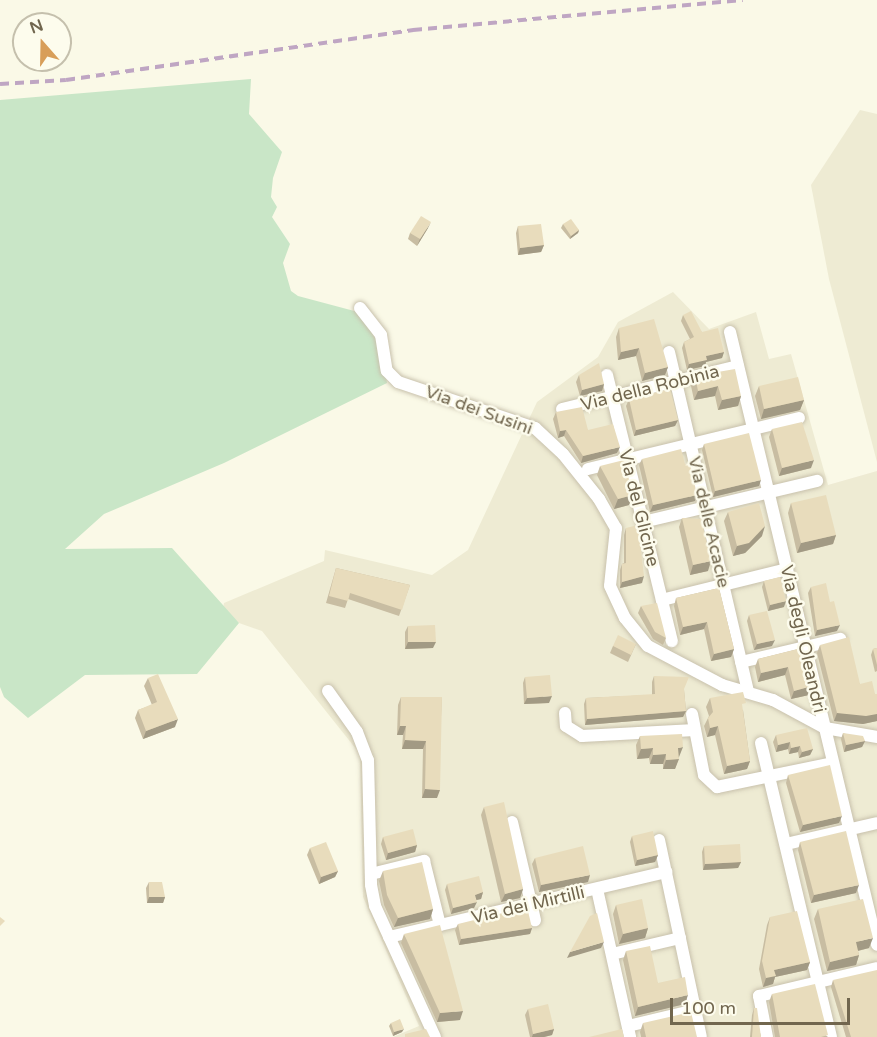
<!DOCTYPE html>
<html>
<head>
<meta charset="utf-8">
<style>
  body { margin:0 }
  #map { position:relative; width:877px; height:1037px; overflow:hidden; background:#faf9e7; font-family:"Varela Round",sans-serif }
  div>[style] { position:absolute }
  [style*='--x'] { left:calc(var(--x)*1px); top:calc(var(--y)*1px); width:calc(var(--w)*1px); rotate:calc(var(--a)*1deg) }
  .residential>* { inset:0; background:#eeebd3 }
  .green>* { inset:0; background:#c9e6c7 }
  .roads { filter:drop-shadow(0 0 2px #c8c1ac) drop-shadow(0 0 2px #c8c1ac) }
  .street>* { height:12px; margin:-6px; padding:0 6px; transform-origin:6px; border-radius:6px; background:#fff }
  .rail>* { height:4px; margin-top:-2px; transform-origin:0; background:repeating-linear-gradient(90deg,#bfa6c3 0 9px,transparent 0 15px) }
  .wall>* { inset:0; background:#c8bda2 }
  .shaded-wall>* { inset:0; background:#a29a84 }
  .building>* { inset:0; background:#e8dcbc }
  span { translate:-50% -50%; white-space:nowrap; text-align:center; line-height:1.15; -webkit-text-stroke:5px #fdfced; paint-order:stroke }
  .street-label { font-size:18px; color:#71664e }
  .north { position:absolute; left:12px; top:12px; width:60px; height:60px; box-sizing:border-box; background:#fdfced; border:2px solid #c5c0ad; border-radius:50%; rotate:340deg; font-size:16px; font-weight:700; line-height:24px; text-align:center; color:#71664e }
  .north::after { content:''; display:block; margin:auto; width:21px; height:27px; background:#d89e59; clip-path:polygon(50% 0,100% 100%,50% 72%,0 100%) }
  .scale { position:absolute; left:670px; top:998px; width:180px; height:27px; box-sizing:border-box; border:3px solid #71664e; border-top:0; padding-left:8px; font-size:18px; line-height:21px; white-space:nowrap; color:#71664e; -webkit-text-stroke:4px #fdfced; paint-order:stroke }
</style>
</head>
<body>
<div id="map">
  <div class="residential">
    <i style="clip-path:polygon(860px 110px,877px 114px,877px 462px,829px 279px,811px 185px)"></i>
    <i style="clip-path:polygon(673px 292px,709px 329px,756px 312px,769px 359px,791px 354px,828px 485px,877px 471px,877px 1037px,393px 1037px,419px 1026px,363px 897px,360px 754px,262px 631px,239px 623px,223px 609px,224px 603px,324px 561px,325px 550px,432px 575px,468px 550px,537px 402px,598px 357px,618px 322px)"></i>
  </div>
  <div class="green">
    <i style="clip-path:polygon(251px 79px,249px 114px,282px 152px,273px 178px,271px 197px,277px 207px,272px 217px,290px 244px,283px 263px,291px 291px,298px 296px,358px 312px,381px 347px,387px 383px,224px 463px,104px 514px,65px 549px,172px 548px,239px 623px,197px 674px,85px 675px,28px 718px,4px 697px,0 687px,0 100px)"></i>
  </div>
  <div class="roads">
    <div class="street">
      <i style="--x:360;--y:308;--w:34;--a:52"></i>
      <i style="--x:381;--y:335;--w:36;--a:81"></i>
      <i style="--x:387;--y:371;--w:16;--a:45"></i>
      <i style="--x:398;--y:382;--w:145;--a:18.6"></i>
      <i style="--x:535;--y:428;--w:38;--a:43"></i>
      <i style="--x:563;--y:454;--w:58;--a:51.3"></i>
      <i style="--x:599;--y:499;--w:34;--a:60"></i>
      <i style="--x:616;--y:528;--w:58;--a:95.9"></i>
      <i style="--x:610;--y:586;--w:35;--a:65"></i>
      <i style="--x:625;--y:618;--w:36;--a:51"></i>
      <i style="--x:648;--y:646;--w:84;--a:27.8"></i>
      <i style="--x:722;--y:685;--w:53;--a:16.4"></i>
      <i style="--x:773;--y:700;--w:59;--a:28.3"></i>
      <i style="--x:825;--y:728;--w:53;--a:9.8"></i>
      <i style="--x:730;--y:332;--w:630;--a:76.51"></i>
      <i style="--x:669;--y:352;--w:349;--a:76.9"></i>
      <i style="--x:607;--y:375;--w:274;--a:76.3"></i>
      <i style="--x:562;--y:409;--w:181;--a:-13.7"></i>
      <i style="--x:588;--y:469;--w:217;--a:-13.6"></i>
      <i style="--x:643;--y:522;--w:179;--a:-13.3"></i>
      <i style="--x:662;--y:600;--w:129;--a:-13.9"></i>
      <i style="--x:741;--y:662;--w:102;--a:-13.1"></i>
      <i style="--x:328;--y:691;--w:50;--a:54.7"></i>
      <i style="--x:357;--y:732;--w:30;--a:69"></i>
      <i style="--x:368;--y:760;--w:125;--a:88.6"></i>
      <i style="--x:371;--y:885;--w:21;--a:79"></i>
      <i style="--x:375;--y:906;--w:144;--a:65.4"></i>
      <i style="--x:565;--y:713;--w:13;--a:86"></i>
      <i style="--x:566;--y:726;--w:19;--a:32"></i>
      <i style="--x:582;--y:736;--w:113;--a:-3"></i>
      <i style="--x:692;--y:714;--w:62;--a:78.9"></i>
      <i style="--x:704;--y:775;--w:18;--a:43"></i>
      <i style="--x:717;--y:787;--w:118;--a:-11.7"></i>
      <i style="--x:761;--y:743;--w:302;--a:76.6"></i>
      <i style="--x:512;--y:822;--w:101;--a:76.8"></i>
      <i style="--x:659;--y:840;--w:201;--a:78"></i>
      <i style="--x:786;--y:844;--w:93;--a:-13"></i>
      <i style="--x:371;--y:874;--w:55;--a:-13.8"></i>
      <i style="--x:424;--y:861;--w:66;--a:76"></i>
      <i style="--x:597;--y:889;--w:152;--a:77.4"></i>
      <i style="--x:389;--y:937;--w:285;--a:-13.2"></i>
      <i style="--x:612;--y:954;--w:70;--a:-13.2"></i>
      <i style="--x:628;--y:1026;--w:69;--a:-13.4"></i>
      <i style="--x:767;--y:1037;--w:42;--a:-101"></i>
      <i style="--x:759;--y:996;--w:121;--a:-13.3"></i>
    </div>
  </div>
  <div class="rail">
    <i style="--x:0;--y:84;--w:66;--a:-3.5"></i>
    <i style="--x:66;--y:80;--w:351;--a:-8.2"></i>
    <i style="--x:413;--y:30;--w:331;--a:-5.2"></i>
  </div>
  <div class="wall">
    <i style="clip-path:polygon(563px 224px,579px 230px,578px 233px,570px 239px,561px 228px)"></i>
    <i style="clip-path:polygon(518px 226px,544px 245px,541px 252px,518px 255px,516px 233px)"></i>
    <i style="clip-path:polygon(428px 228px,417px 246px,408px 239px,410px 233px)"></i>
    <i style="clip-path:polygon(683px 315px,724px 352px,722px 358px,706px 362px,705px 366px,687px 370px,682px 348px,684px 342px,690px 339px,681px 321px)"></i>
    <i style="clip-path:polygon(619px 328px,668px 367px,665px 375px,642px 381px,636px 356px,618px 360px,616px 337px)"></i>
    <i style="clip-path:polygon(579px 375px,604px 384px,602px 391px,580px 396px,576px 382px)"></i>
    <i style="clip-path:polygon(695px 376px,741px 396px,738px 406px,718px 410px,715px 396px,694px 400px,691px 386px)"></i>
    <i style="clip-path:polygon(759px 386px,804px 400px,800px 410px,761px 419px,755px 396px)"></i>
    <i style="clip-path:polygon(629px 399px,678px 420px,675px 426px,634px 436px,626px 406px)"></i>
    <i style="clip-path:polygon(556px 412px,588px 430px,617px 453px,581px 463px,564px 436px,558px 438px,553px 419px)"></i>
    <i style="clip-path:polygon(772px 429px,811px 468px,779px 476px,769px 437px)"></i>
    <i style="clip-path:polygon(704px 444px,759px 486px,713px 497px,702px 450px)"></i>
    <i style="clip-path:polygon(642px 459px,695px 501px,650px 512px,639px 465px)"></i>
    <i style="clip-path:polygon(600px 466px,633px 495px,629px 505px,614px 509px,597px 475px)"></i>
    <i style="clip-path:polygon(791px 503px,836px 535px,833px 544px,797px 553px,788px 513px)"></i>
    <i style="clip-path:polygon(728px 512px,762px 536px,745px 553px,733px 556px,724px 521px)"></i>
    <i style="clip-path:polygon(682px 518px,708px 571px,690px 575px,679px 527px)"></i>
    <i style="clip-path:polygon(626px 528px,642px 583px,620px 588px,620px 570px,622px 564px,624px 563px,624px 535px)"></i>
    <i style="clip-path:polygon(336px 568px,410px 585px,399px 616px,348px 599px,345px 608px,326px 603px)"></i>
    <i style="clip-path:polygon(764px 581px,784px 607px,768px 611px,762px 587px)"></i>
    <i style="clip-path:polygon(811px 587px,837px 631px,815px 636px,808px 593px)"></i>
    <i style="clip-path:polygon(719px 588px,734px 649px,731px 657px,711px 661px,704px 629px,680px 635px,674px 606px,676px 598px)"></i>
    <i style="clip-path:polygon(641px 606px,666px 638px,663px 645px,653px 639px,638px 613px)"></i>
    <i style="clip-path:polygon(749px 615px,772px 646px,754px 650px,747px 621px)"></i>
    <i style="clip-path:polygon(408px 626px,433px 648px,405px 649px,405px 632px)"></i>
    <i style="clip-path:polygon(636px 644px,628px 662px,610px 653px,613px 646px)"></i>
    <i style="clip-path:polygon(820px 645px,860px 684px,875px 694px,877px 694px,877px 721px,863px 724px,834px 721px,817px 653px)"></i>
    <i style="clip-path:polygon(802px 648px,812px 686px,809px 695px,791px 699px,785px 675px,758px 682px,755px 667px,758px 659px)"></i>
    <i style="clip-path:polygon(877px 648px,877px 671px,875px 672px,871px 655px,873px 649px)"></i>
    <i style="clip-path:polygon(654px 676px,684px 690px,686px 711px,683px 717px,585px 725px,584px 704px,586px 698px,652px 695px,652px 682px)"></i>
    <i style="clip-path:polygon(525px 677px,549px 703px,524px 704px,523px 683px)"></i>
    <i style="clip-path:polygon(148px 678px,175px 727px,143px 739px,135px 718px,138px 710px,152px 705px,144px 686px)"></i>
    <i style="clip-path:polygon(401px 697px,442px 697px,437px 798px,422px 798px,423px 749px,402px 749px,403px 735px,397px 735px,398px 705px)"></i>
    <i style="clip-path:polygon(710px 698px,743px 710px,750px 761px,747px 769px,724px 774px,715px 735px,707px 737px,704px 726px,709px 716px,706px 707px)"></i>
    <i style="clip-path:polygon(843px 733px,865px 741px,862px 747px,844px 752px,841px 739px)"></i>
    <i style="clip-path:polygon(776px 735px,813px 749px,810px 755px,799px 758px,798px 752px,789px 754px,788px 749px,776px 752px,773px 742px)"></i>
    <i style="clip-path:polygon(640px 736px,679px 757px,675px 769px,663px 769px,663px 764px,650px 764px,649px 758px,637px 759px,636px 745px)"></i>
    <i style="clip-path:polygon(788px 775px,839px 823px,800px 832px,786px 783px)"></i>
    <i style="clip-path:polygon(484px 807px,523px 889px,520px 898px,501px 902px,481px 815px)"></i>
    <i style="clip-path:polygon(632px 836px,658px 855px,655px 862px,635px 866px,630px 842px)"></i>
    <i style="clip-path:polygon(383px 837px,417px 845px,415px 852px,386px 860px,381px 844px)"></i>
    <i style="clip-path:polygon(800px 842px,856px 893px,811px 903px,798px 850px)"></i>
    <i style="clip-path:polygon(704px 846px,741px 862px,738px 868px,703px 870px,702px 852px)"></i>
    <i style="clip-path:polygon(310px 848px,338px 871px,335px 877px,319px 884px,307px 855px)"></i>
    <i style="clip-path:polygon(535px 858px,588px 882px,539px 892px,532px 864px)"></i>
    <i style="clip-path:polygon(383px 871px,433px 909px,430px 919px,394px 927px,384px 905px,379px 881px)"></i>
    <i style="clip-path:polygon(149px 882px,165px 897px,163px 903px,147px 903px,146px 888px)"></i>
    <i style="clip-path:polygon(447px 884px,483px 892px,481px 899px,476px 900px,474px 908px,451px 914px,445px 890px)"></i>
    <i style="clip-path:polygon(616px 905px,648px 928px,645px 938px,619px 944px,613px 914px)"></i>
    <i style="clip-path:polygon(818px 909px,869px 948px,858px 951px,859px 955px,856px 965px,827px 971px,814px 919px)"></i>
    <i style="clip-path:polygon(770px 917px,810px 962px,807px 970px,775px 977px,773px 984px,763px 987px,759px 969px,767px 925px)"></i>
    <i style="clip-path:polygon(458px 924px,532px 928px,530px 934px,459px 945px,455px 930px)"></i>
    <i style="clip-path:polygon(404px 934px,460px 1020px,437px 1022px,401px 943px)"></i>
    <i style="clip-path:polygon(626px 951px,658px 983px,685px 1004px,635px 1016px,623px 960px)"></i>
    <i style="clip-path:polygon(833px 980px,877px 1037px,846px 1037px,831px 987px)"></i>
    <i style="clip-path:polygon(772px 994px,828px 1037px,775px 1037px,769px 1002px)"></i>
    <i style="clip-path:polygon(754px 1008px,761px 1037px,750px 1037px,752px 1015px)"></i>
    <i style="clip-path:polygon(528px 1009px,554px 1029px,552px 1035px,544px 1037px,530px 1037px,525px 1015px)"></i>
    <i style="clip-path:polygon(391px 1023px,402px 1032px,393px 1036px,389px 1026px)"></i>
    <i style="clip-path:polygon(643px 1023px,697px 1037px,641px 1037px,640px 1032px)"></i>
  </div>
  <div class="shaded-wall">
    <i style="clip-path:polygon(431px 222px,428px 228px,417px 246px,420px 239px)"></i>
    <i style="clip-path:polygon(579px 230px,578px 233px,570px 239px,571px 236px)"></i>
    <i style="clip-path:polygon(544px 245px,541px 252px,518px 255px,520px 248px)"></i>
    <i style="clip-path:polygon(639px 348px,636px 356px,618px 360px,621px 352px)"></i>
    <i style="clip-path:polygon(724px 352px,722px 358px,706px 362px,705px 366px,687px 370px,689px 364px,706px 356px)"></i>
    <i style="clip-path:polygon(668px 367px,665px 375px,642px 381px,645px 373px)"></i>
    <i style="clip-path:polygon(604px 384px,602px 391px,580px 396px,582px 390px)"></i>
    <i style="clip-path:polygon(718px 386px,715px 396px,694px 400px,698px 391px)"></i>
    <i style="clip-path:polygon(741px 396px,738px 406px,718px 410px,722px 400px)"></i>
    <i style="clip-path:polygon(804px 400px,800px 410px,761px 419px,764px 409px)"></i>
    <i style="clip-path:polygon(678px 420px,675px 426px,634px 436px,636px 430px)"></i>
    <i style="clip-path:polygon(566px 430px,564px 436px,558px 438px,560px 431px)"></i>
    <i style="clip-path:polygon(620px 447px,617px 453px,581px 463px,583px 456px)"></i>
    <i style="clip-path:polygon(814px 460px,811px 468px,779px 476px,782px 468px)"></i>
    <i style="clip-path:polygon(761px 480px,759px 486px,713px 497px,715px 491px)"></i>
    <i style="clip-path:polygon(633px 495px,629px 505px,614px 509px,618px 499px)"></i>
    <i style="clip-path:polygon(697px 495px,695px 501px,650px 512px,653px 505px)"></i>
    <i style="clip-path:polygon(765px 526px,762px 536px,745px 553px,733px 556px,737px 546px)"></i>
    <i style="clip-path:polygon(836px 535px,833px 544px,797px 553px,801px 543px)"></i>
    <i style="clip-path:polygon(711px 561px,708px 571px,690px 575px,693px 565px)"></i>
    <i style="clip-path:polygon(644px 576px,642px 583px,620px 588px,622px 582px)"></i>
    <i style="clip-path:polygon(786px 601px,784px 607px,768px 611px,770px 605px)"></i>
    <i style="clip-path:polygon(707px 622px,704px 629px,680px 635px,683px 627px)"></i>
    <i style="clip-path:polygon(840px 625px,837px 631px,815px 636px,817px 630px)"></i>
    <i style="clip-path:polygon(775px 640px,772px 646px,754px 650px,757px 644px)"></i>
    <i style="clip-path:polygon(408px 642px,436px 642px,433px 648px,405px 649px)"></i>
    <i style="clip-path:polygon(734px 649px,731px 657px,711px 661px,714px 654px)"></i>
    <i style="clip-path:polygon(788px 667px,785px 675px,758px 682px,761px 673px)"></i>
    <i style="clip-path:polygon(812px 686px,809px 695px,791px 699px,794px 691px)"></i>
    <i style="clip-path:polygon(552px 696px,549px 703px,524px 704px,527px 698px)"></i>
    <i style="clip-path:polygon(686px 711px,683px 717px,585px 725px,587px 719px)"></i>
    <i style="clip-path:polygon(837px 713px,877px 714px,877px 721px,863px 724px,834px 721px)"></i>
    <i style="clip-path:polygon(178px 719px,175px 727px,143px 739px,146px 731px)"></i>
    <i style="clip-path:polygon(400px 726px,406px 726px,403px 735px,397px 735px)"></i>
    <i style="clip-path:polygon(718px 726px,715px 735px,707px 737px,710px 728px)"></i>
    <i style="clip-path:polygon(405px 740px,426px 741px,423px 749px,402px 749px)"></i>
    <i style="clip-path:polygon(865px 741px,862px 747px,844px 752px,846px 745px)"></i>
    <i style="clip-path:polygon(790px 742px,788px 749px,776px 752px,778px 745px)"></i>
    <i style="clip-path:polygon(800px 746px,798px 752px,789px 754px,791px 748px)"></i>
    <i style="clip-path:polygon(683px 747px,679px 757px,675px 757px,678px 748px)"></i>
    <i style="clip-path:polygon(653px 748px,649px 758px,637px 759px,641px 749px)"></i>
    <i style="clip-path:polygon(813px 749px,810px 755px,799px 758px,802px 752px)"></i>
    <i style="clip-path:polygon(666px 754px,663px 764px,650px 764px,653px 755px)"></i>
    <i style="clip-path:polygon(679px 759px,675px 769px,663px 769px,666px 760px)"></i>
    <i style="clip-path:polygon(750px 761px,747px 769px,724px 774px,727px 766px)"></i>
    <i style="clip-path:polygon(425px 789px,440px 790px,437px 798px,422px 798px)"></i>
    <i style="clip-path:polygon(842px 816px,839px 823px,800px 832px,803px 825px)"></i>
    <i style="clip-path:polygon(417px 845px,415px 852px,386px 860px,388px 853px)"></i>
    <i style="clip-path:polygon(658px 855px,655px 862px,635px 866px,637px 860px)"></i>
    <i style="clip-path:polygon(741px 862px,738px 868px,703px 870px,705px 864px)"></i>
    <i style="clip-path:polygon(338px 871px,335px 877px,319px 884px,321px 877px)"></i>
    <i style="clip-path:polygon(590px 875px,588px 882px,539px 892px,541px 885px)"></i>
    <i style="clip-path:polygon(859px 885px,856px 893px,811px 903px,814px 895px)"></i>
    <i style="clip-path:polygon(523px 889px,520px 898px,501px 902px,505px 894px)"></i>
    <i style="clip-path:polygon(483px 892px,481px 899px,472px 901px,475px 895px)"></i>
    <i style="clip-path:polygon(149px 897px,165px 897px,163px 903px,147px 903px)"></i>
    <i style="clip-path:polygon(477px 902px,474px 908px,451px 914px,453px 908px)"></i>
    <i style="clip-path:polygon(433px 909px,430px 919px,394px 927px,398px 918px)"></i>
    <i style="clip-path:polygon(532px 928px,530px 934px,459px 945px,461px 939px)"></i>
    <i style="clip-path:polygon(648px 928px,645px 938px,619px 944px,623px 934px)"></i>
    <i style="clip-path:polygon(873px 938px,869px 948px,853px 952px,856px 942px)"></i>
    <i style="clip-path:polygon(604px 942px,601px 948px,567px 958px,570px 952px)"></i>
    <i style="clip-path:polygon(859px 955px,856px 965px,827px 971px,830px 962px)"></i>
    <i style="clip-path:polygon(810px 962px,807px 970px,775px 977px,773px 984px,763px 987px,766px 978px,774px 970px)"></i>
    <i style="clip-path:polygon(688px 995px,685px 1004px,635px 1016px,638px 1007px)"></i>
    <i style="clip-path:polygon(463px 1011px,460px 1020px,437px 1022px,440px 1013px)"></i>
    <i style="clip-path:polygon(404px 1029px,402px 1032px,393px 1036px,394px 1032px)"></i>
    <i style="clip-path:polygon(554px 1029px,552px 1035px,544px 1037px,532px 1037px,533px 1034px)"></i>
  </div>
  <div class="building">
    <i style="clip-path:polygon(421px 216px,431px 222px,420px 239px,410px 233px)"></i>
    <i style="clip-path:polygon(571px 219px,579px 230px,571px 236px,563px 224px)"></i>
    <i style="clip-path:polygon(541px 224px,544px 245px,520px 248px,518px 226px)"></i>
    <i style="clip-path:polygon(691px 311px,702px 332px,718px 328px,724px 352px,706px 356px,707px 360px,689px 364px,684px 342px,694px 337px,683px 315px)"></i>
    <i style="clip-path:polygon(654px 319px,668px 367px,645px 373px,639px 348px,621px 352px,619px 328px)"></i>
    <i style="clip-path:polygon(599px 363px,604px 384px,582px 390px,579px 375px)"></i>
    <i style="clip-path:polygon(735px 369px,741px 396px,722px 400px,718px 386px,698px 391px,695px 376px)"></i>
    <i style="clip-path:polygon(798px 377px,804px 400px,764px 409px,759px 386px)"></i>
    <i style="clip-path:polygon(670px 389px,678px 420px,636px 430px,629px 399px)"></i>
    <i style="clip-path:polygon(582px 407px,588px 430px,613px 424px,620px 447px,583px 456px,566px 430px,560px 431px,556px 412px)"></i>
    <i style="clip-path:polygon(802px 422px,814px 460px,782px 468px,772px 429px)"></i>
    <i style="clip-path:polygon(749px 433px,761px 480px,715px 491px,704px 444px)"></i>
    <i style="clip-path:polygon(681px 449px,685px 464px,690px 463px,697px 495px,653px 505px,642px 459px)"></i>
    <i style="clip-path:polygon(624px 460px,633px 495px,618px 499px,600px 466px)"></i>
    <i style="clip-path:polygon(826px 495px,836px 535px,801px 543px,791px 503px)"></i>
    <i style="clip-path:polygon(759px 503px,765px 526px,749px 543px,737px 546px,728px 512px)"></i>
    <i style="clip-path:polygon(682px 518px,701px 519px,711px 561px,693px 565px)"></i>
    <i style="clip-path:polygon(638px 525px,644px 576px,622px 582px,622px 564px,626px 563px,626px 528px)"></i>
    <i style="clip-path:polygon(336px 568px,410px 585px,402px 610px,350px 593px,348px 601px,329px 596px)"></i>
    <i style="clip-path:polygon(780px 577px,786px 601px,770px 605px,764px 581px)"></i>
    <i style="clip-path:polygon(826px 583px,830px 602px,834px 601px,840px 625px,817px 630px,811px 587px)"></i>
    <i style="clip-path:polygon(719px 588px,734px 649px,714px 654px,707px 622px,683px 627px,676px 598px)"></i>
    <i style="clip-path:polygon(657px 603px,666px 638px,655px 632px,641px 606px)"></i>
    <i style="clip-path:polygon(767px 611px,775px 640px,757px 644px,749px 615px)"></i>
    <i style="clip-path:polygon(435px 625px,436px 642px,408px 642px,408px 626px)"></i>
    <i style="clip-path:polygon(618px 635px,636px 644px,631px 655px,613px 646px)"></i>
    <i style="clip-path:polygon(849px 637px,860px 684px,872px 681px,875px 694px,877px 694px,877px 714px,866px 716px,837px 713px,820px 645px)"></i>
    <i style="clip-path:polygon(802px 648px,812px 686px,794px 691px,788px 667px,761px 673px,758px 659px)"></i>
    <i style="clip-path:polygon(877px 648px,877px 665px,873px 649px)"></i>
    <i style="clip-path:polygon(158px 674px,178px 719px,146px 731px,138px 710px,157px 702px,148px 678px)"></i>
    <i style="clip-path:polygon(550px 675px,552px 696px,527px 698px,525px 677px)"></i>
    <i style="clip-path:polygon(654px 676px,689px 677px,684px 689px,686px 711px,587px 719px,586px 698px,655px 694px)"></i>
    <i style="clip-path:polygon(743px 692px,746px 703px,742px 704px,750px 761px,727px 766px,718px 726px,710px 728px,708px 718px,713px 712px,710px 698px)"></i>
    <i style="clip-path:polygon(401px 697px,442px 697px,440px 790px,425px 789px,426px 741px,405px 740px,406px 726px,400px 726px)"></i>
    <i style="clip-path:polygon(807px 728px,813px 749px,802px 752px,800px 746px,791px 748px,790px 742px,778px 745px,776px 735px)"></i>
    <i style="clip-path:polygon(843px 733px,863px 736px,865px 741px,846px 745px)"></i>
    <i style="clip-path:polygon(682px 734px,683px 747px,678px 748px,679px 759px,666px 760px,666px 754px,653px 755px,653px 748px,641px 749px,640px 736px)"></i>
    <i style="clip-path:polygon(830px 765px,842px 816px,803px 825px,788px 775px)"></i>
    <i style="clip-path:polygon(504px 802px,523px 889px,505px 894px,484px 807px)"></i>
    <i style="clip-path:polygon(413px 829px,417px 845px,388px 853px,383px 837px)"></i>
    <i style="clip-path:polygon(653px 831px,658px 855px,637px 860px,632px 836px)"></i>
    <i style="clip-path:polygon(846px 831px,859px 885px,814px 895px,800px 842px)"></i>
    <i style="clip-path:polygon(326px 842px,338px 871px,321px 877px,310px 848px)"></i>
    <i style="clip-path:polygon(740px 844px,741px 862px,705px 864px,704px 846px)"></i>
    <i style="clip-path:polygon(583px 846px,590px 875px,541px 885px,535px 858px)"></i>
    <i style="clip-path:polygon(422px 862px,433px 909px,398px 918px,387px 895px,383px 871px)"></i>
    <i style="clip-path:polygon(479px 876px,483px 892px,475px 895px,477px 902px,453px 908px,447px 884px)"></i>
    <i style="clip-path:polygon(149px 882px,162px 882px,165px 897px,149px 897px)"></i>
    <i style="clip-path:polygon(642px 899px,648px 928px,623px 934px,616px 905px)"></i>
    <i style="clip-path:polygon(863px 899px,873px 938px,856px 942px,859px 955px,830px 962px,818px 909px)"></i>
    <i style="clip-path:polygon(527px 907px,532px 928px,461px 939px,458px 924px)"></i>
    <i style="clip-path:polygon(797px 911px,810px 962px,774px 970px,776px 976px,766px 978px,762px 961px,770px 917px)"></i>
    <i style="clip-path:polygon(597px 913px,604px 942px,570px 952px,590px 916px)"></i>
    <i style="clip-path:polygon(0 917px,5px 921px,0 926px)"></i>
    <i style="clip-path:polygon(440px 925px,463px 1011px,440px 1013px,404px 934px)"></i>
    <i style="clip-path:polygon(650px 946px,658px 983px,685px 977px,688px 995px,638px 1007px,626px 951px)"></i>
    <i style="clip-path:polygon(877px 970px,877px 1037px,851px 1037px,833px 980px)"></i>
    <i style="clip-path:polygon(815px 984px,828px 1035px,821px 1037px,780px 1037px,772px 994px)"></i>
    <i style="clip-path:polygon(548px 1004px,554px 1029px,533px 1034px,528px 1009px)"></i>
    <i style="clip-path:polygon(754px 1008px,757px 1008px,761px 1037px,752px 1037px)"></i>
    <i style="clip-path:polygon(691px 1012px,697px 1037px,646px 1037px,643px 1023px)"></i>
    <i style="clip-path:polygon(400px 1019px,404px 1029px,394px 1032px,391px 1023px)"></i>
    <i style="clip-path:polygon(426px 1029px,430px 1037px,405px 1037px,405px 1034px)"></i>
    <i style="clip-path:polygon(622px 1029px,624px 1037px,589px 1037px)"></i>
  </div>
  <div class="street-label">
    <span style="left:650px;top:388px;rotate:-14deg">Via della Robinia</span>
    <span style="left:479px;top:410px;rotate:20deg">Via dei Susini</span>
    <span style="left:639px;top:508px;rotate:76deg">Via del Glicine</span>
    <span style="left:709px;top:522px;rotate:77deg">Via delle Acacie</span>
    <span style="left:803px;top:639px;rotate:77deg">Via degli Oleandri</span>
    <span style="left:528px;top:905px;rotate:-13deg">Via dei Mirtilli</span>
  </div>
  <div class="north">N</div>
  <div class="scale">100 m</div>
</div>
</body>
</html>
